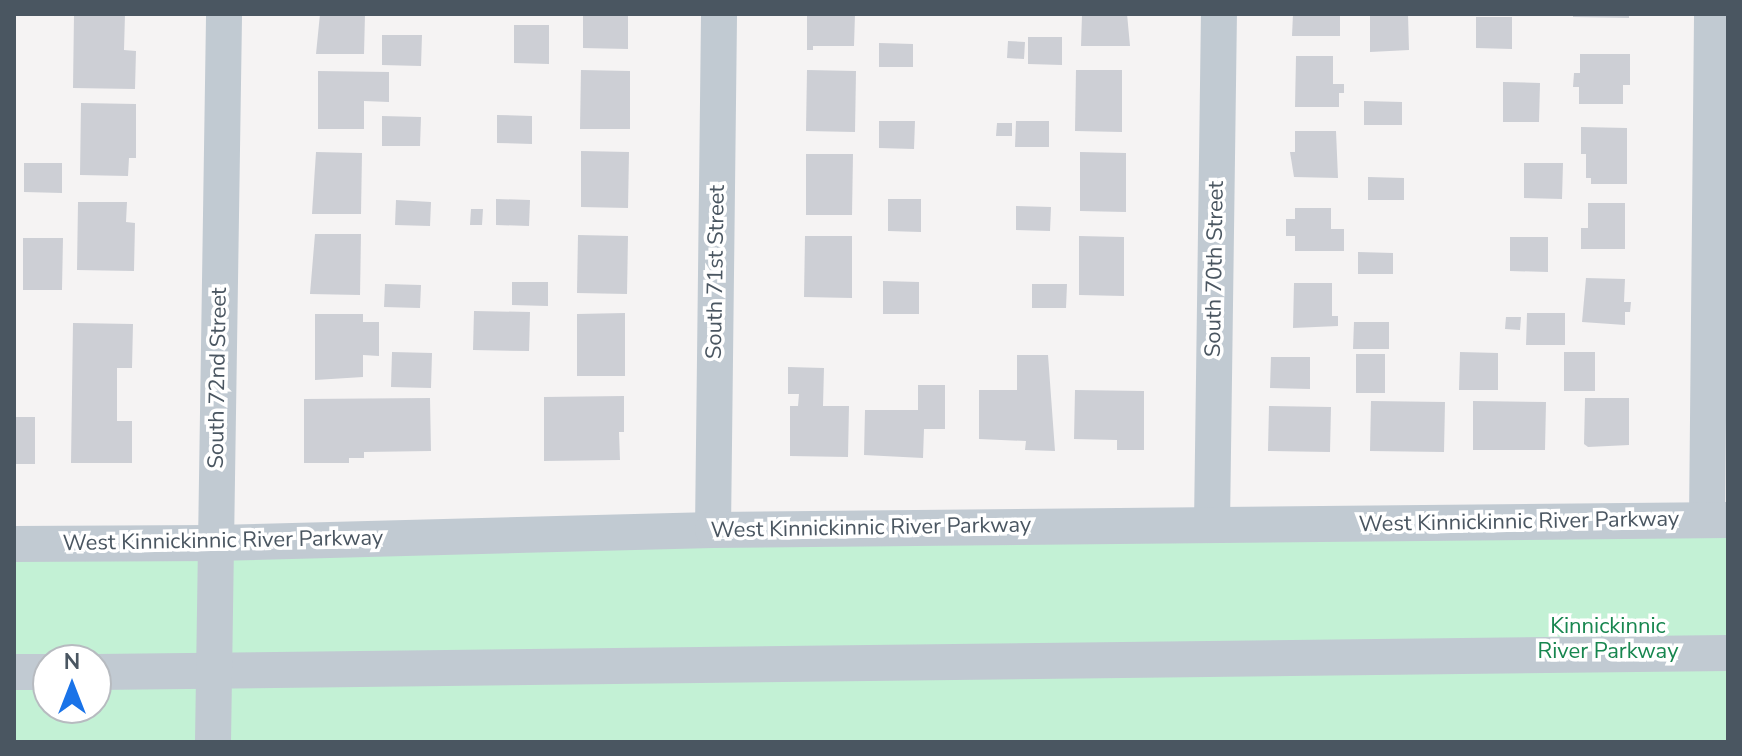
<!DOCTYPE html>
<html>
<head>
<meta charset="utf-8">
<style>
  body { margin:0 }
  #map { position:relative; width:1742px; height:756px; overflow:hidden; background:#f5f3f3; font-family:"Nunito Sans",sans-serif }
  div>[style] { position:absolute }
  [style*='--x'] { left:calc(var(--x)*1px); top:calc(var(--y)*1px); width:calc(var(--w)*1px); rotate:calc(var(--a)*1deg) }
  .green>* { inset:0; background:#c3f1d5 }
  .building>* { inset:0; background:#cdcfd5 }
  .minor>* { height:36px; margin:-18px; padding:0 18px; transform-origin:18px; border-radius:18px; background:#c1cad2 }
  span { translate:-50% -50%; white-space:nowrap; text-align:center; line-height:1.15; -webkit-text-stroke:7px #fff; paint-order:stroke }
  .street-label { font-size:22px; color:#4a5661 }
  .park-label { font-size:22px; color:#17864f }
  .frame { position:absolute; inset:0; border:16px solid #4a5661; pointer-events:none }
  .north { position:absolute; left:32px; top:644px; width:80px; height:80px; box-sizing:border-box; background:#fff; border:2px solid #b7bbc0; border-radius:50%; rotate:0deg; font-size:22px; font-weight:700; line-height:32px; text-align:center; color:#4a5661 }
  .north::after { content:''; display:block; margin:auto; width:28px; height:36px; background:#1a73e8; clip-path:polygon(50% 0,100% 100%,50% 72%,0 100%) }
</style>
</head>
<body>
<div id="map">
  <div class="green">
    <i style="clip-path:polygon(evenodd,1728px 533px,1728px 742px,14px 742px,14px 556px,1728px 533px,48px 660px,96px 660px,96px 708px,48px 708px,48px 660px)"></i>
  </div>
  <div class="building">
    <i style="clip-path:polygon(74px 14px,125px 14px,124px 50px,136px 51px,135px 89px,73px 88px)"></i>
    <i style="clip-path:polygon(320px 14px,365px 14px,364px 54px,316px 54px)"></i>
    <i style="clip-path:polygon(583px 14px,628px 14px,628px 49px,583px 48px)"></i>
    <i style="clip-path:polygon(807px 14px,855px 14px,854px 46px,813px 46px,813px 50px,807px 50px)"></i>
    <i style="clip-path:polygon(1082px 14px,1127px 14px,1130px 46px,1081px 46px)"></i>
    <i style="clip-path:polygon(1293px 14px,1340px 14px,1340px 36px,1292px 36px)"></i>
    <i style="clip-path:polygon(1370px 14px,1408px 14px,1409px 50px,1370px 52px)"></i>
    <i style="clip-path:polygon(1573px 14px,1629px 14px,1629px 18px,1573px 17px)"></i>
    <i style="clip-path:polygon(1476px 17px,1512px 17px,1512px 49px,1476px 48px)"></i>
    <i style="clip-path:polygon(514px 25px,549px 25px,549px 64px,514px 63px)"></i>
    <i style="clip-path:polygon(382px 35px,422px 35px,421px 66px,382px 65px)"></i>
    <i style="clip-path:polygon(1028px 37px,1062px 37px,1062px 65px,1028px 64px)"></i>
    <i style="clip-path:polygon(1008px 41px,1025px 42px,1024px 59px,1007px 58px)"></i>
    <i style="clip-path:polygon(879px 43px,913px 44px,913px 67px,879px 67px)"></i>
    <i style="clip-path:polygon(1580px 54px,1630px 54px,1630px 85px,1623px 85px,1623px 104px,1579px 104px,1579px 87px,1573px 87px,1574px 73px,1580px 73px)"></i>
    <i style="clip-path:polygon(1296px 56px,1333px 56px,1333px 84px,1344px 84px,1344px 93px,1339px 93px,1339px 107px,1295px 107px)"></i>
    <i style="clip-path:polygon(581px 70px,630px 71px,630px 129px,580px 129px)"></i>
    <i style="clip-path:polygon(807px 70px,856px 71px,855px 132px,806px 131px)"></i>
    <i style="clip-path:polygon(1076px 70px,1122px 70px,1122px 132px,1075px 131px)"></i>
    <i style="clip-path:polygon(318px 71px,389px 72px,389px 102px,364px 101px,364px 129px,318px 129px)"></i>
    <i style="clip-path:polygon(1503px 82px,1540px 83px,1539px 122px,1503px 122px)"></i>
    <i style="clip-path:polygon(1364px 101px,1402px 102px,1402px 125px,1364px 125px)"></i>
    <i style="clip-path:polygon(81px 103px,136px 104px,136px 158px,129px 158px,128px 176px,80px 175px)"></i>
    <i style="clip-path:polygon(497px 115px,532px 116px,532px 144px,497px 143px)"></i>
    <i style="clip-path:polygon(382px 116px,421px 117px,420px 146px,382px 146px)"></i>
    <i style="clip-path:polygon(879px 121px,915px 121px,914px 149px,879px 148px)"></i>
    <i style="clip-path:polygon(1016px 121px,1049px 121px,1049px 147px,1015px 147px)"></i>
    <i style="clip-path:polygon(997px 123px,1012px 123px,1012px 136px,996px 136px)"></i>
    <i style="clip-path:polygon(1581px 127px,1627px 128px,1627px 184px,1591px 184px,1591px 178px,1586px 178px,1586px 154px,1581px 154px)"></i>
    <i style="clip-path:polygon(1295px 131px,1336px 131px,1338px 178px,1294px 177px,1290px 152px,1295px 152px)"></i>
    <i style="clip-path:polygon(581px 151px,629px 152px,628px 208px,581px 207px)"></i>
    <i style="clip-path:polygon(316px 152px,362px 153px,361px 214px,312px 214px)"></i>
    <i style="clip-path:polygon(1080px 152px,1126px 153px,1126px 212px,1080px 211px)"></i>
    <i style="clip-path:polygon(806px 154px,853px 154px,852px 215px,806px 215px)"></i>
    <i style="clip-path:polygon(24px 163px,62px 163px,62px 193px,24px 192px)"></i>
    <i style="clip-path:polygon(1524px 163px,1563px 163px,1562px 199px,1524px 198px)"></i>
    <i style="clip-path:polygon(1368px 177px,1404px 178px,1404px 200px,1368px 200px)"></i>
    <i style="clip-path:polygon(496px 199px,530px 200px,529px 226px,496px 225px)"></i>
    <i style="clip-path:polygon(888px 199px,921px 199px,921px 232px,888px 231px)"></i>
    <i style="clip-path:polygon(396px 200px,431px 202px,430px 226px,395px 225px)"></i>
    <i style="clip-path:polygon(78px 202px,127px 202px,126px 222px,135px 223px,134px 271px,77px 270px)"></i>
    <i style="clip-path:polygon(1588px 203px,1625px 203px,1625px 249px,1581px 249px,1581px 228px,1588px 228px)"></i>
    <i style="clip-path:polygon(1016px 206px,1051px 207px,1050px 231px,1016px 230px)"></i>
    <i style="clip-path:polygon(1295px 208px,1331px 208px,1331px 229px,1344px 229px,1344px 251px,1295px 251px,1295px 236px,1286px 236px,1286px 219px,1295px 219px)"></i>
    <i style="clip-path:polygon(471px 209px,483px 209px,482px 225px,470px 225px)"></i>
    <i style="clip-path:polygon(315px 234px,361px 234px,360px 295px,310px 294px)"></i>
    <i style="clip-path:polygon(578px 235px,628px 236px,627px 294px,577px 293px)"></i>
    <i style="clip-path:polygon(805px 236px,852px 236px,852px 298px,804px 297px)"></i>
    <i style="clip-path:polygon(1079px 236px,1124px 237px,1124px 296px,1079px 295px)"></i>
    <i style="clip-path:polygon(1510px 237px,1548px 237px,1548px 272px,1510px 271px)"></i>
    <i style="clip-path:polygon(23px 238px,63px 238px,62px 290px,23px 290px)"></i>
    <i style="clip-path:polygon(1358px 252px,1393px 253px,1393px 274px,1358px 274px)"></i>
    <i style="clip-path:polygon(1586px 278px,1625px 279px,1624px 302px,1631px 302px,1630px 312px,1625px 312px,1625px 325px,1582px 322px)"></i>
    <i style="clip-path:polygon(883px 281px,919px 282px,919px 314px,883px 314px)"></i>
    <i style="clip-path:polygon(512px 282px,548px 282px,548px 306px,512px 305px)"></i>
    <i style="clip-path:polygon(1294px 283px,1332px 283px,1332px 316px,1338px 316px,1338px 326px,1293px 328px)"></i>
    <i style="clip-path:polygon(385px 284px,421px 285px,420px 308px,384px 307px)"></i>
    <i style="clip-path:polygon(1032px 284px,1067px 284px,1066px 308px,1032px 308px)"></i>
    <i style="clip-path:polygon(474px 311px,530px 312px,529px 351px,473px 350px)"></i>
    <i style="clip-path:polygon(625px 313px,625px 376px,577px 376px,577px 314px)"></i>
    <i style="clip-path:polygon(1527px 313px,1565px 313px,1565px 345px,1526px 345px)"></i>
    <i style="clip-path:polygon(315px 314px,363px 314px,363px 322px,379px 322px,379px 356px,363px 355px,363px 377px,315px 380px)"></i>
    <i style="clip-path:polygon(1506px 317px,1521px 317px,1520px 330px,1505px 329px)"></i>
    <i style="clip-path:polygon(1354px 322px,1389px 322px,1389px 349px,1353px 349px)"></i>
    <i style="clip-path:polygon(73px 323px,133px 324px,132px 368px,117px 368px,117px 421px,132px 421px,132px 463px,71px 463px)"></i>
    <i style="clip-path:polygon(392px 352px,432px 353px,431px 388px,391px 387px)"></i>
    <i style="clip-path:polygon(1460px 352px,1498px 353px,1498px 390px,1459px 390px)"></i>
    <i style="clip-path:polygon(1564px 352px,1595px 352px,1595px 391px,1564px 391px)"></i>
    <i style="clip-path:polygon(1356px 354px,1385px 354px,1385px 393px,1356px 393px)"></i>
    <i style="clip-path:polygon(1017px 355px,1048px 355px,1055px 451px,1025px 450px,1026px 441px,979px 439px,979px 390px,1017px 390px)"></i>
    <i style="clip-path:polygon(1271px 357px,1310px 357px,1310px 389px,1270px 388px)"></i>
    <i style="clip-path:polygon(788px 367px,824px 368px,823px 406px,849px 406px,848px 457px,790px 456px,790px 406px,798px 406px,799px 394px,788px 394px)"></i>
    <i style="clip-path:polygon(918px 385px,945px 385px,945px 429px,924px 429px,923px 458px,864px 455px,865px 410px,918px 410px)"></i>
    <i style="clip-path:polygon(1075px 390px,1144px 391px,1144px 450px,1117px 450px,1117px 440px,1074px 439px)"></i>
    <i style="clip-path:polygon(624px 396px,624px 432px,619px 432px,620px 460px,544px 461px,544px 397px)"></i>
    <i style="clip-path:polygon(430px 398px,431px 451px,364px 452px,364px 458px,349px 458px,349px 463px,304px 463px,304px 399px)"></i>
    <i style="clip-path:polygon(1585px 398px,1629px 398px,1629px 445px,1588px 447px,1584px 444px)"></i>
    <i style="clip-path:polygon(1371px 401px,1445px 402px,1444px 452px,1370px 451px)"></i>
    <i style="clip-path:polygon(1473px 401px,1546px 402px,1545px 450px,1473px 450px)"></i>
    <i style="clip-path:polygon(1269px 406px,1331px 407px,1330px 452px,1268px 451px)"></i>
    <i style="clip-path:polygon(14px 417px,35px 417px,35px 464px,14px 464px)"></i>
  </div>
  <div class="minor">
    <i style="--x:1707;--y:520;--w:506;--a:-89.43"></i>
    <i style="--x:1212;--y:525;--w:511;--a:-89.22"></i>
    <i style="--x:713;--y:530;--w:516;--a:-89.33"></i>
    <i style="--x:14;--y:544;--w:201;--a:-0.3"></i>
    <i style="--x:215;--y:543;--w:498;--a:-1.5"></i>
    <i style="--x:713;--y:530;--w:1015;--a:-0.56"></i>
    <i style="--x:14;--y:672;--w:34;--a:0"></i>
    <i style="--x:96;--y:672;--w:1632;--a:-0.67"></i>
    <i style="--x:213;--y:742;--w:728;--a:-89.13"></i>
  </div>
  <div class="street-label">
    <span style="left:1215px;top:269px;rotate:-89deg">South 70th Street</span>
    <span style="left:716px;top:272px;rotate:-89deg">South 71st Street</span>
    <span style="left:218px;top:378px;rotate:-89deg">South 72nd Street</span>
    <span style="left:1519px;top:522px;rotate:-1deg">West Kinnickinnic River Parkway</span>
    <span style="left:871px;top:528px;rotate:-1deg">West Kinnickinnic River Parkway</span>
    <span style="left:223px;top:541px;rotate:-1deg">West Kinnickinnic River Parkway</span>
  </div>
  <div class="park-label">
    <span style="left:1608px;top:639px">Kinnickinnic<br>River Parkway</span>
  </div>
  <div class="frame"></div>
  <div class="north">N</div>
</div>
</body>
</html>
